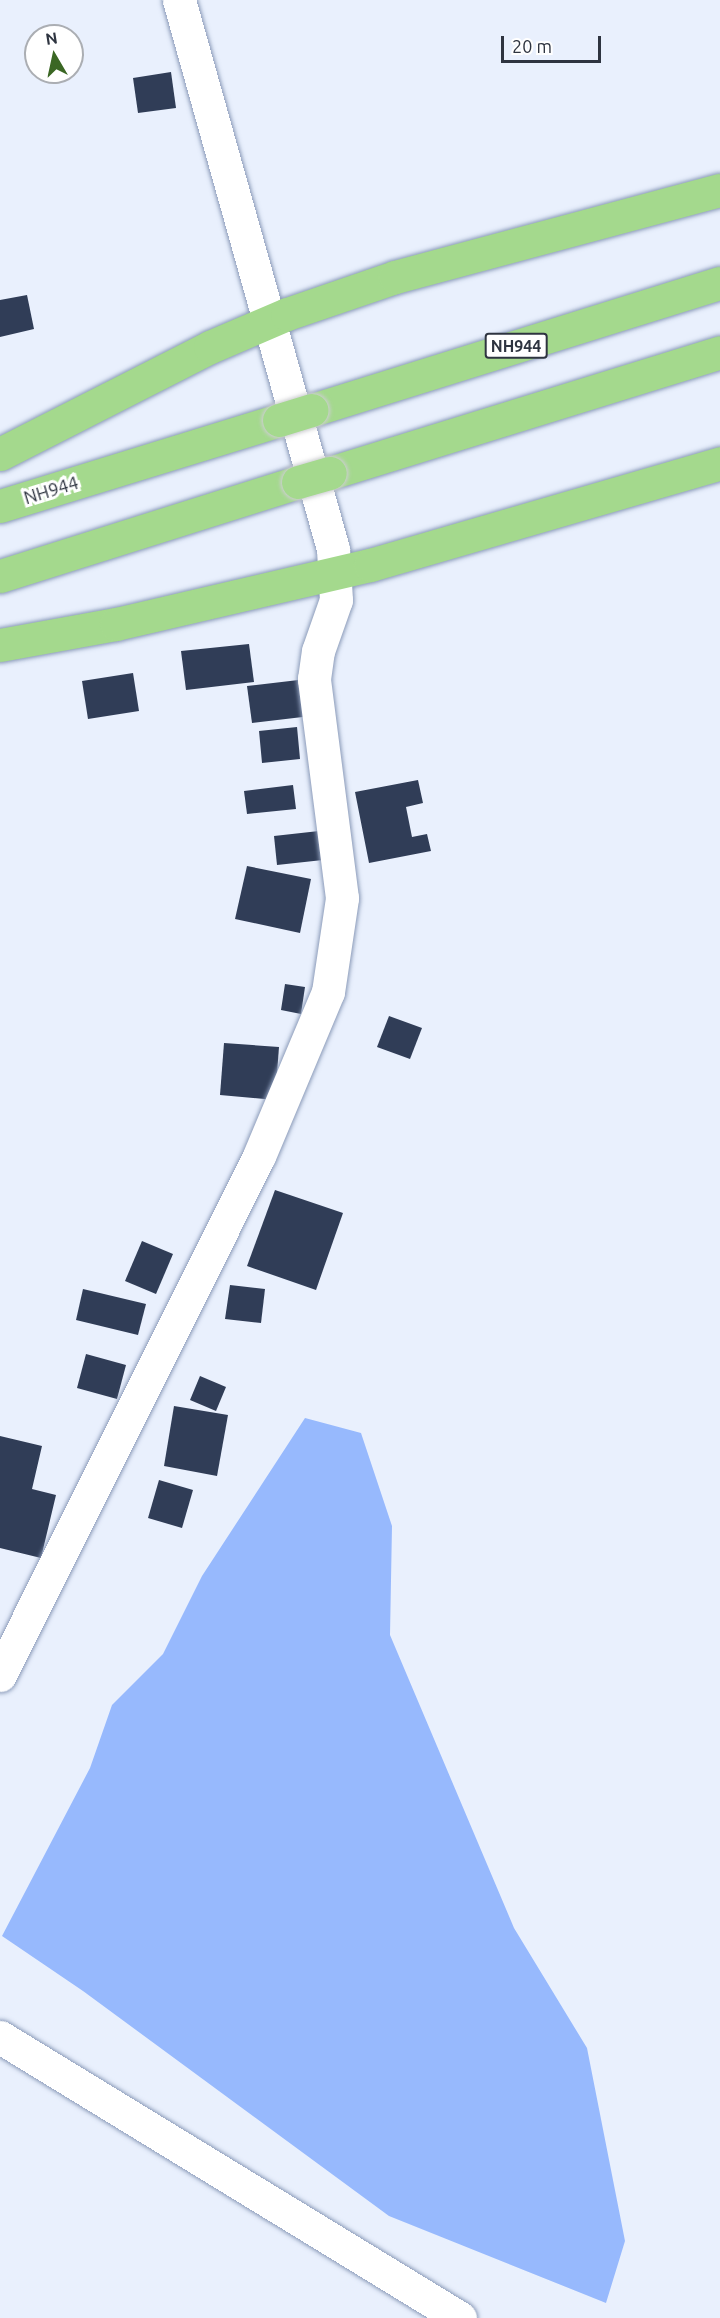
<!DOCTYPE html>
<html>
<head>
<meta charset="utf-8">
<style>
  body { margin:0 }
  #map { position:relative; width:720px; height:2318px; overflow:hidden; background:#e9f0fd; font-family:Ubuntu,sans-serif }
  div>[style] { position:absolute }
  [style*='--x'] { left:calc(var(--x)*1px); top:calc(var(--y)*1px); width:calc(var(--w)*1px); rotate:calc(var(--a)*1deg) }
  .water>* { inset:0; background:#97b9fd }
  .building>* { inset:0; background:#303d57 }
  .roads { filter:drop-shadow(0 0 2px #8b9bb9) drop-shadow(0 0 2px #8b9bb9) }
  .street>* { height:33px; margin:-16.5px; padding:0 16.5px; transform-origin:16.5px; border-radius:16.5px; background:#fff }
  .highway>* { height:33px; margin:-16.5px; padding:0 16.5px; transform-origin:16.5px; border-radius:16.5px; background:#a4d98d }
  .bridges { filter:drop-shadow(0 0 2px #cdced1) drop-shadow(0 0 2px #cdced1) }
  .highway-bridge>* { height:33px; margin:-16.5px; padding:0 16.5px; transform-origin:16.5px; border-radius:16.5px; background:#a4d98d }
  span { translate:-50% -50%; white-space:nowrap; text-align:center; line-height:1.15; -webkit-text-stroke:6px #fff; paint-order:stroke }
  .shield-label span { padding:2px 4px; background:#fff; border:2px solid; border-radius:4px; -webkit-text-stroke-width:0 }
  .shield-label { font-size:16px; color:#2e3440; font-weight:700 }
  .street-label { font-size:18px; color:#2e3440 }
  .north { position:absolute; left:24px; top:24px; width:60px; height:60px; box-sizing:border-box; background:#fff; border:2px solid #abaeb3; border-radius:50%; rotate:351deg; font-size:16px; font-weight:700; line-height:24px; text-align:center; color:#2e3440 }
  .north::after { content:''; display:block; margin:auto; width:21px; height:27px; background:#3b6724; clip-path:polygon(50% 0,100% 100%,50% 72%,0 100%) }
  .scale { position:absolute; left:501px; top:36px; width:100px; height:27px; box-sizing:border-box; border:3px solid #2e3440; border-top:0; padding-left:8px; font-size:18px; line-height:21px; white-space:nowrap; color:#2e3440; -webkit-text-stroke:4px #fff; paint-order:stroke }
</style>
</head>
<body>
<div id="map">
  <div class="water">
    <i style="clip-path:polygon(305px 1418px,361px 1433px,392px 1526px,390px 1635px,514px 1928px,587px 2048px,625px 2241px,606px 2303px,389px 2216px,83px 1991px,2px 1936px,90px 1768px,112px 1705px,163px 1654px,202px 1576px)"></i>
  </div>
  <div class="building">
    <i style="clip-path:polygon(171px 72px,176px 108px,138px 113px,133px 78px)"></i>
    <i style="clip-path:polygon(27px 295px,34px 329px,0 337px,0 300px)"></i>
    <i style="clip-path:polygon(249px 644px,254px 682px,186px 690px,181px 651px)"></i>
    <i style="clip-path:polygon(133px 673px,139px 711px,88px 719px,82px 681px)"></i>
    <i style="clip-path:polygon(307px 679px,311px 716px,252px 723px,247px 686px)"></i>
    <i style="clip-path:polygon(297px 727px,300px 759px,262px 763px,259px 731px)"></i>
    <i style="clip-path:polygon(418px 780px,423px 803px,406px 807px,412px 837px,427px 834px,431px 851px,369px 863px,355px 792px)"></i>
    <i style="clip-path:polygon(293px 785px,296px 809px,247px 814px,244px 791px)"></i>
    <i style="clip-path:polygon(328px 830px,332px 859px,277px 865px,274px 836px)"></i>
    <i style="clip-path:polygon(247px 866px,311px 879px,300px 933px,235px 919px)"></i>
    <i style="clip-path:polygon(285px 984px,305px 987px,301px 1014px,281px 1010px)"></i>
    <i style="clip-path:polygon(389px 1016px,422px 1028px,410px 1059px,377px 1047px)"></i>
    <i style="clip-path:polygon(224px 1043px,279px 1047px,275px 1100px,220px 1095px)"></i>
    <i style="clip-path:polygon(275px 1190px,343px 1213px,316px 1290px,247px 1266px)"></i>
    <i style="clip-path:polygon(142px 1241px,173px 1254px,156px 1294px,125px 1281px)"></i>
    <i style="clip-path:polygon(230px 1285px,265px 1289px,261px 1323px,225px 1319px)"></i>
    <i style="clip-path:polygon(83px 1289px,146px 1304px,138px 1335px,76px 1320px)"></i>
    <i style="clip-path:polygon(86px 1354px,126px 1365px,117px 1399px,77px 1388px)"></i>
    <i style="clip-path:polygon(200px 1376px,226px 1387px,216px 1411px,190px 1400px)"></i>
    <i style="clip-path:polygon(174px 1406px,228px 1415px,217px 1476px,164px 1466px)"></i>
    <i style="clip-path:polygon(0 1436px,42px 1446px,32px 1489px,56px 1495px,41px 1558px,0 1548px)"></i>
    <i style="clip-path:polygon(159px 1480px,193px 1490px,182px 1528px,148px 1518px)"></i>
  </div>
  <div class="roads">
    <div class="street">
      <i style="--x:0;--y:1675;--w:580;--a:-63.48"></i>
      <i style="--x:259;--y:1156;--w:178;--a:-67.2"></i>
      <i style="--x:328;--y:992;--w:95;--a:-81.5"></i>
      <i style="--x:342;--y:898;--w:221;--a:-97.3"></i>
      <i style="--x:314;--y:679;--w:28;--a:-82"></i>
      <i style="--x:318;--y:651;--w:54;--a:-70.6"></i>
      <i style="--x:336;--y:600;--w:51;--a:-93.4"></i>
      <i style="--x:333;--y:549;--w:570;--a:-105.67"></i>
      <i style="--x:0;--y:2037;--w:539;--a:31.42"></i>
    </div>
    <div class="highway">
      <i style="--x:312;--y:410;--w:427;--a:-17.3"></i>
      <i style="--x:0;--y:454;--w:236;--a:-27"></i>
      <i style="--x:210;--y:347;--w:84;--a:-23.2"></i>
      <i style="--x:287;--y:314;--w:114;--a:-18.9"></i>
      <i style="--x:395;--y:277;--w:336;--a:-15"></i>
      <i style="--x:330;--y:473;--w:408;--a:-17.2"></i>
      <i style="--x:0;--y:506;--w:292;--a:-17.1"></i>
      <i style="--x:0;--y:576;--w:312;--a:-17.5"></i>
      <i style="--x:0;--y:645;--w:118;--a:-10.3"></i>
      <i style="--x:116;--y:624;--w:261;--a:-13.1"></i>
      <i style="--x:370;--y:565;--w:365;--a:-16.2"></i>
    </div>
  </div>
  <div class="bridges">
    <div class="highway-bridge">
      <i style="--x:279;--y:420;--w:34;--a:-17"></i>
      <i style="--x:298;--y:482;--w:33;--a:-16"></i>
    </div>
  </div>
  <div class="shield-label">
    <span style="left:516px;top:346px">NH944</span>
  </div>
  <div class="street-label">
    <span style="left:51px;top:490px;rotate:-17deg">NH944</span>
  </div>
  <div class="north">N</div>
  <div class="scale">20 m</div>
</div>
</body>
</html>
